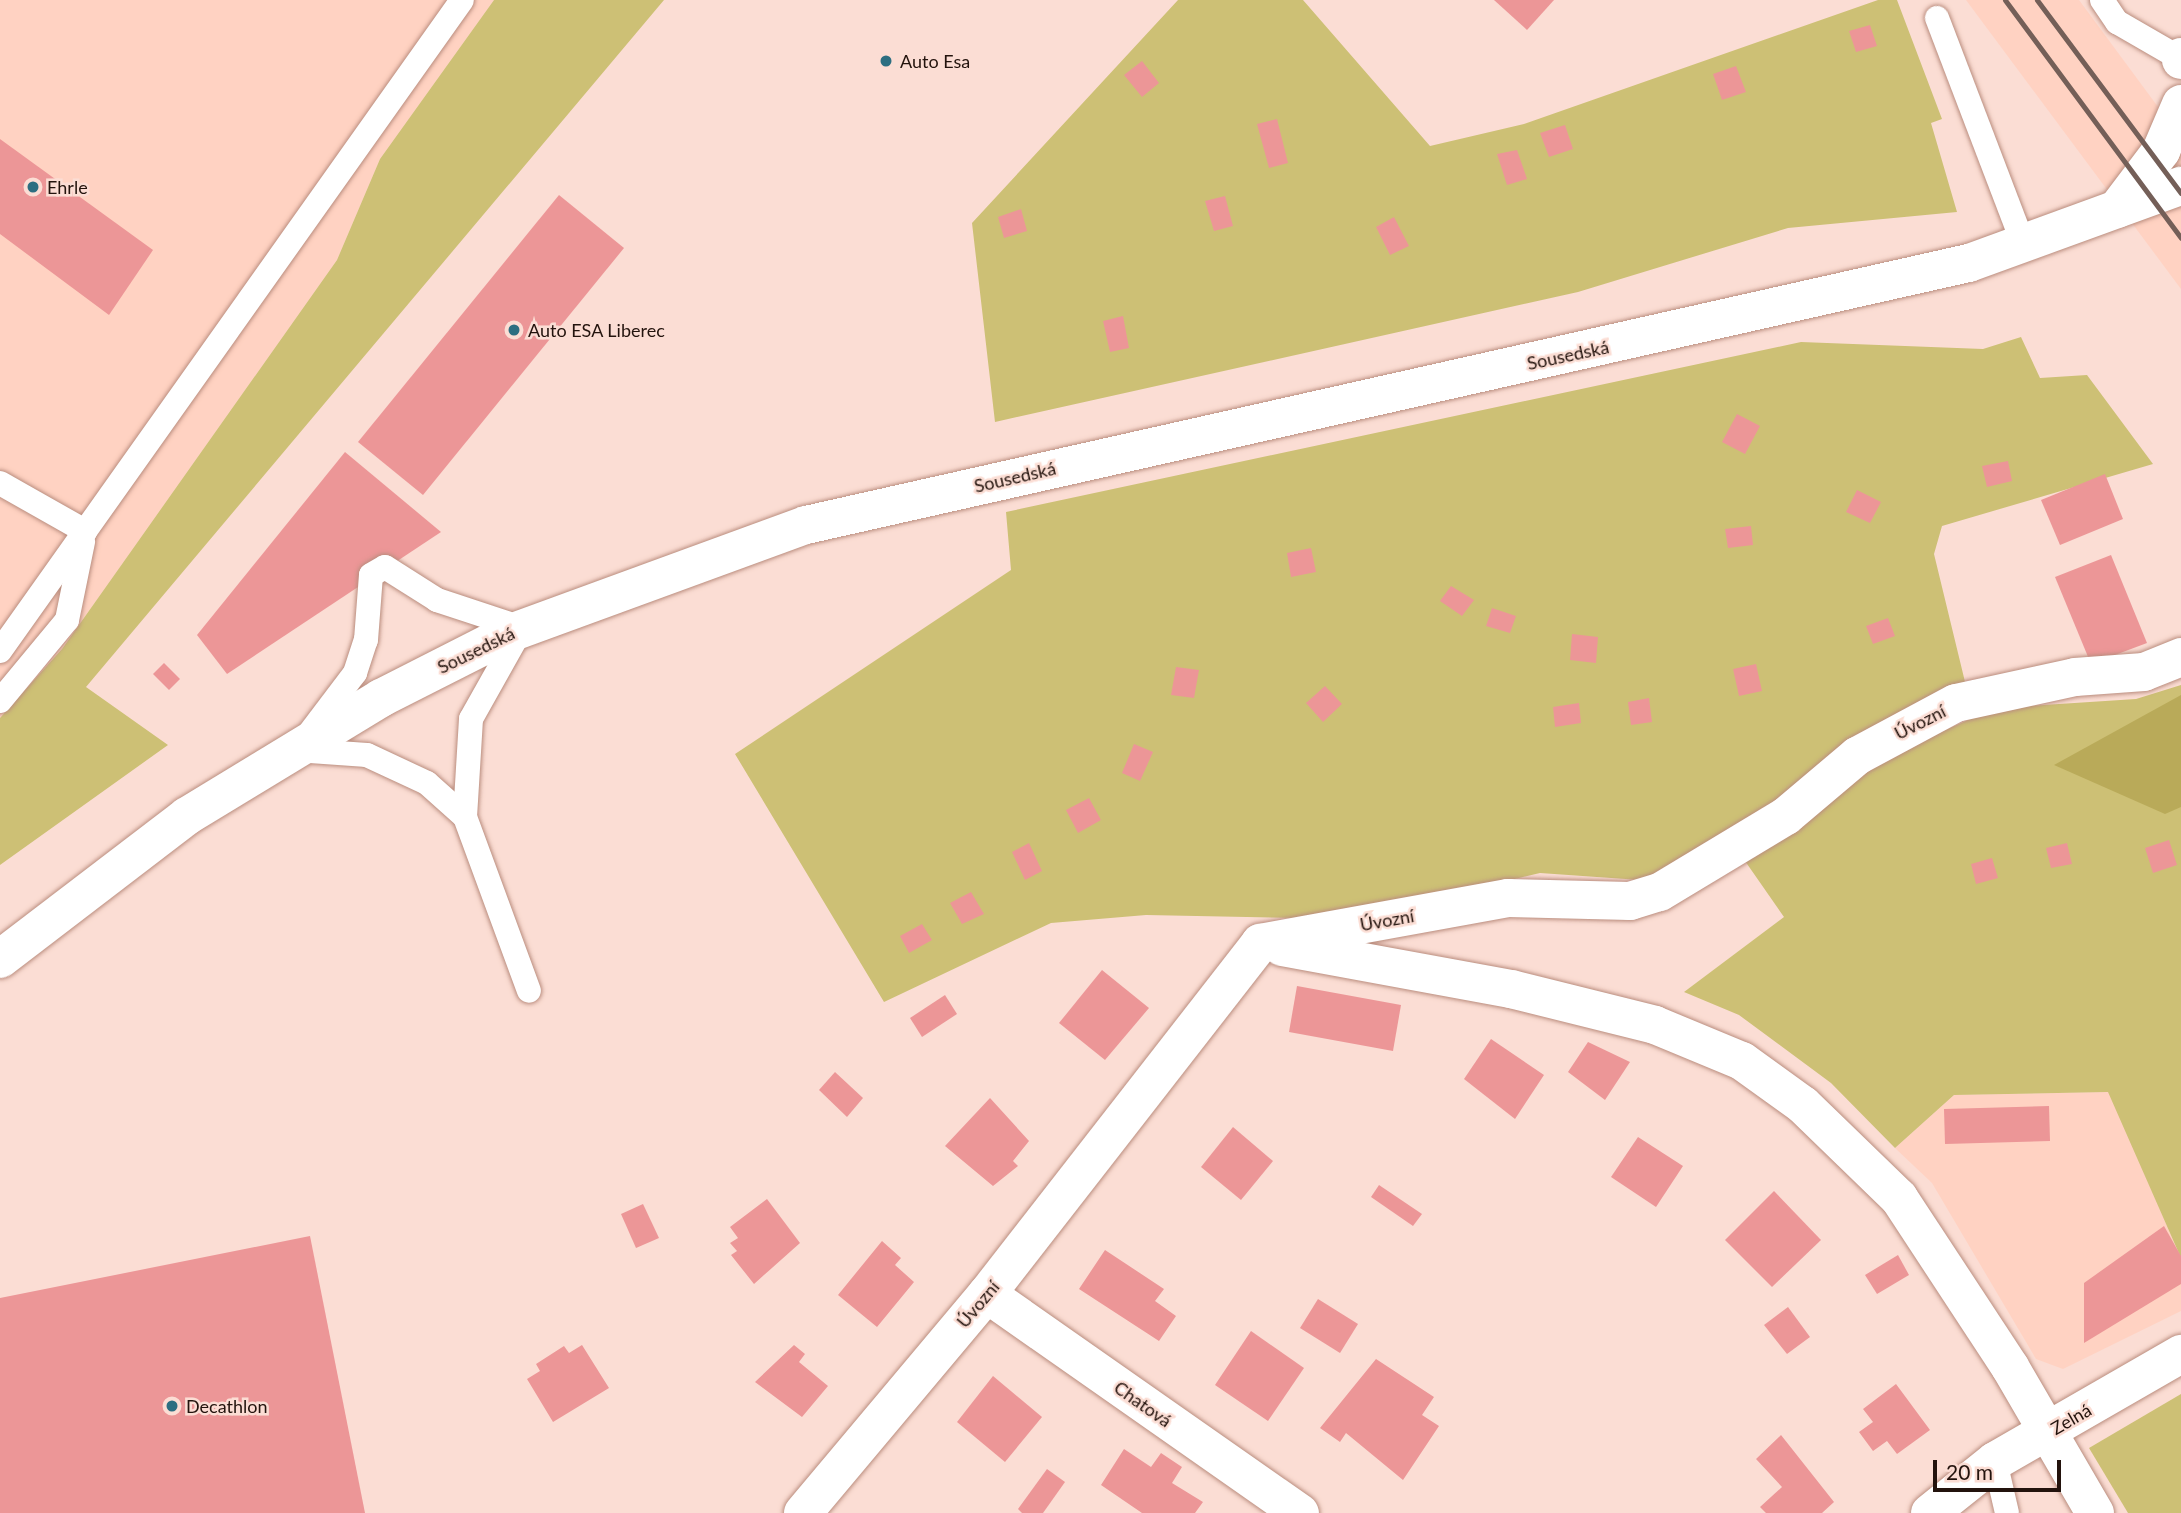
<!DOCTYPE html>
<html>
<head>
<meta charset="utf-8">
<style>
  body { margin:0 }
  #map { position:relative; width:2181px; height:1513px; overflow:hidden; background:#fbddd4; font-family:Lato,sans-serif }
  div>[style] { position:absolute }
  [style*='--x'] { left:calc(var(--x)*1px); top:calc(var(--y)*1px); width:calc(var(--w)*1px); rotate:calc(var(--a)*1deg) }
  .built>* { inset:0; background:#ffd2c2 }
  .green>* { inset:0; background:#cdc075 }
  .forest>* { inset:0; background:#b9aa59 }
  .building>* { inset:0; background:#ec9697 }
  .roads { filter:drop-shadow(0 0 2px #ba8d7e) drop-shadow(0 0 2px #ba8d7e) }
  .lane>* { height:24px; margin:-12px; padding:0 12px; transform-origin:12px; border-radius:12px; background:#fff }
  .street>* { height:38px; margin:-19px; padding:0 19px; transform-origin:19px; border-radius:19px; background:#fff }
  .secondary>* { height:38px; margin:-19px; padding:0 19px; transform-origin:19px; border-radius:19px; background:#fff }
  .rail>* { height:5px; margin:-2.5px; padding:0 2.5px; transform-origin:2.5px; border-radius:2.5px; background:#745f58 }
  .dots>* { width:19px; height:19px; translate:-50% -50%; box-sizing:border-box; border:4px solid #fbddd4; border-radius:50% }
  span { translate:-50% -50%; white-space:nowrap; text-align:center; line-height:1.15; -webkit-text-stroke:5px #fbddd4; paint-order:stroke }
  .poi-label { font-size:18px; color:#23130d }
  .left { translate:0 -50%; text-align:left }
  .street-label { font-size:18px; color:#23130d }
  .scale { position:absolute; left:1933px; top:1460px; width:128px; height:32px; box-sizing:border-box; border:4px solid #23130d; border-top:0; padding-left:9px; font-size:21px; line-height:24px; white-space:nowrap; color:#23130d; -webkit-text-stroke:5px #fbddd4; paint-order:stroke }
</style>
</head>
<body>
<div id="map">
  <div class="built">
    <i style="clip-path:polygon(0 0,494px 0,380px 159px,337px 260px,62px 649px,0 718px)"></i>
    <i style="clip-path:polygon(1966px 0,2079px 0,2181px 138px,2181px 289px)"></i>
    <i style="clip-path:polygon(2109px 1092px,2181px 1258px,2181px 1311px,2063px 1369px,2036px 1359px,1932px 1183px,1895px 1148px,1954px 1095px)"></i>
  </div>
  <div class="green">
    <i style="clip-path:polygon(494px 0,664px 0,86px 687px,168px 745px,0 865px,0 718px,62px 649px,337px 260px,380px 159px)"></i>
    <i style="clip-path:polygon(1178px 0,1303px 0,1430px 146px,1524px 124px,1878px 0,1897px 0,1942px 119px,1931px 123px,1957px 212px,1788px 228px,1578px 292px,995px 422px,972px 223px)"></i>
    <i style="clip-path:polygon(2021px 337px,2040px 378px,2087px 375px,2153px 464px,1942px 526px,1934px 554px,1966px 686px,1821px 771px,1654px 881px,1540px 873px,1349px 919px,1146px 915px,1051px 923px,884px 1002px,735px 754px,1011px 570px,1006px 512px,1801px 342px,1983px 349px)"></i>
    <i style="clip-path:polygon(2181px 685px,2181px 1258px,2108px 1092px,1954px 1095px,1895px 1148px,1831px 1083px,1739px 1015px,1684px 992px,1784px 917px,1745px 861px,1887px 756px,1995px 708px,2136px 699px)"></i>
    <i style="clip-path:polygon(2181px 1394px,2181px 1513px,2128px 1513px,2089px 1448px)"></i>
  </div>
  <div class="forest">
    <i style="clip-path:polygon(2181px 695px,2181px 807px,2165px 814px,2054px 765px)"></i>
  </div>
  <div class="building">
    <i style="clip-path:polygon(1494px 0,1554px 0,1527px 30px)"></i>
    <i style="clip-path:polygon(1870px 25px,1877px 46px,1856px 52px,1849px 31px)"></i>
    <i style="clip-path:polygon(1142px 61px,1159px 83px,1142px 97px,1124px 75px)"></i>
    <i style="clip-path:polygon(1736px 66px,1746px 92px,1722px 100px,1713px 74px)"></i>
    <i style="clip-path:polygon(1277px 119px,1288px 163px,1269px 168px,1257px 124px)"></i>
    <i style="clip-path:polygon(1565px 125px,1573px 149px,1549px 157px,1540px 133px)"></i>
    <i style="clip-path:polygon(0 139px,153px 250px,109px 315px,0 234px)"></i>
    <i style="clip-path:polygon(1517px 150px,1527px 179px,1507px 185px,1497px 154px)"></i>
    <i style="clip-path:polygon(559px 195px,624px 248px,423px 495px,358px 442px)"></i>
    <i style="clip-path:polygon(1225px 196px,1233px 226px,1214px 231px,1205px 201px)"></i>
    <i style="clip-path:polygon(1021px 209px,1027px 231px,1004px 238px,998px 217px)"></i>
    <i style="clip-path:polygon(1394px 217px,1409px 246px,1390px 255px,1376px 227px)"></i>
    <i style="clip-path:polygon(1123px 316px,1129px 348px,1110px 352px,1103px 321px)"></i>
    <i style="clip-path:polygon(1737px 414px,1760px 426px,1745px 454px,1722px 442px)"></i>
    <i style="clip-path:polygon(345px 452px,441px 532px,227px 674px,197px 635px)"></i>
    <i style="clip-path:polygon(2008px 461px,2012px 481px,1987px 487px,1982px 466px)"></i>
    <i style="clip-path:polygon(2105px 474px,2123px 519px,2060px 545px,2041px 500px)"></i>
    <i style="clip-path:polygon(1857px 490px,1881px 502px,1870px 523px,1846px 512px)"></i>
    <i style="clip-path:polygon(1751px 526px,1753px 545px,1728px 548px,1725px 529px)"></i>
    <i style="clip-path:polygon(1311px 548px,1316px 572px,1291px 577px,1287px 553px)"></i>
    <i style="clip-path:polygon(2111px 555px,2147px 643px,2091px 664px,2055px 577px)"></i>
    <i style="clip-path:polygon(1451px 586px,1474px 600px,1462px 616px,1440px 601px)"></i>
    <i style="clip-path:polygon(1492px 608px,1516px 616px,1510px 633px,1486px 626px)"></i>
    <i style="clip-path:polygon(1888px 618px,1895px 636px,1873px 644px,1866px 626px)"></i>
    <i style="clip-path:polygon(1572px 634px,1598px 637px,1596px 663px,1570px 660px)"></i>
    <i style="clip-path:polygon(164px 663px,180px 679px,169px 690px,153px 674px)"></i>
    <i style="clip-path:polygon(1756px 664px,1762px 691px,1739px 696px,1733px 669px)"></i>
    <i style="clip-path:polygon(1176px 667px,1199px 670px,1194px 698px,1171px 695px)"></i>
    <i style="clip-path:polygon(1325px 686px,1342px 704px,1323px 722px,1306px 703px)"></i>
    <i style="clip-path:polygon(1649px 698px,1652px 722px,1631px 725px,1628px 702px)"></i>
    <i style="clip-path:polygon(1579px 703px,1581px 723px,1555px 727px,1553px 707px)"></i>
    <i style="clip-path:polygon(1134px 744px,1153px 752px,1140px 781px,1122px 773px)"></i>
    <i style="clip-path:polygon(1089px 798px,1101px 820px,1078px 833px,1066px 810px)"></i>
    <i style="clip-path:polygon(2169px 840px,2177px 865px,2153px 873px,2145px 848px)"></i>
    <i style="clip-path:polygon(1029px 843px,1042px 871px,1025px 880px,1012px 852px)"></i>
    <i style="clip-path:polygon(2067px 843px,2072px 864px,2051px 868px,2046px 848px)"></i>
    <i style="clip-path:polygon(1992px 858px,1998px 878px,1976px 884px,1971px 864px)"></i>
    <i style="clip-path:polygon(971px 892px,984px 914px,962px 924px,950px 903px)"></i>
    <i style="clip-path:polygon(922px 924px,932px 940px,909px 953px,900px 936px)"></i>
    <i style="clip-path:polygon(1102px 970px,1149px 1008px,1105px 1060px,1059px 1023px)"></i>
    <i style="clip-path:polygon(1297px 986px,1401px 1005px,1393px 1051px,1289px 1032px)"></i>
    <i style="clip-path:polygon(945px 995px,957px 1014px,922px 1037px,910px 1018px)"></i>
    <i style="clip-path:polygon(1491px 1039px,1544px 1075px,1515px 1119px,1464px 1079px)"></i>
    <i style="clip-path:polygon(1588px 1042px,1630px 1062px,1605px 1100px,1568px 1072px)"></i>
    <i style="clip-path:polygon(835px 1072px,863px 1098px,847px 1117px,819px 1090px)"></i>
    <i style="clip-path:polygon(990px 1098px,1029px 1141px,1013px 1161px,1018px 1166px,993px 1186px,945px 1146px)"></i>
    <i style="clip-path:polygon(2049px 1106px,2050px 1141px,1945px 1144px,1944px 1109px)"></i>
    <i style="clip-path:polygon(1233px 1127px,1273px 1161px,1241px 1200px,1201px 1167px)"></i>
    <i style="clip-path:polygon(1638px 1137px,1683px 1166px,1656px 1207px,1611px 1177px)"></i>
    <i style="clip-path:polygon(1379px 1185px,1422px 1214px,1413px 1226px,1371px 1197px)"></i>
    <i style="clip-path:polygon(1774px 1191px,1821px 1240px,1772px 1287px,1725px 1240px)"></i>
    <i style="clip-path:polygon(767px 1199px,800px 1243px,754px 1284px,731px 1255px,737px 1251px,730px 1243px,738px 1238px,730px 1227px)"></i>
    <i style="clip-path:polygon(643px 1204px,659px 1238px,636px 1248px,621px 1214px)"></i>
    <i style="clip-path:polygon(2164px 1226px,2181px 1256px,2181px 1284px,2084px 1343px,2084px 1283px)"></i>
    <i style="clip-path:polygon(310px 1236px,365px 1513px,0 1513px,0 1298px)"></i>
    <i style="clip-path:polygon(882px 1241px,901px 1258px,895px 1265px,914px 1282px,877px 1327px,838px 1295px)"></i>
    <i style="clip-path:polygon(1105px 1250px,1164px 1289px,1155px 1301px,1176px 1316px,1159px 1341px,1079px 1289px)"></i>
    <i style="clip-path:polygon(1898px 1255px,1909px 1275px,1877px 1294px,1865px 1275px)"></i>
    <i style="clip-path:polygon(1318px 1299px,1358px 1324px,1340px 1353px,1300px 1328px)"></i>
    <i style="clip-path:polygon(1788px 1307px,1810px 1337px,1787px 1354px,1764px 1325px)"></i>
    <i style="clip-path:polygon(1251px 1331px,1304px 1368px,1268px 1421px,1215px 1385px)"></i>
    <i style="clip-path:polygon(582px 1345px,609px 1388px,553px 1422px,527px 1379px,540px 1371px,536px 1364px,564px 1346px,569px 1353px)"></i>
    <i style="clip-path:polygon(794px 1345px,805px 1354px,799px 1362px,828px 1386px,802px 1417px,755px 1382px)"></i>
    <i style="clip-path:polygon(1376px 1359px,1434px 1397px,1422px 1415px,1439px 1426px,1403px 1480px,1346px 1433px,1340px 1442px,1320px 1428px)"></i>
    <i style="clip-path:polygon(993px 1376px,1042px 1417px,1005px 1462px,957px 1422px)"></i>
    <i style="clip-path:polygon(1896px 1384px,1930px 1430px,1897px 1454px,1887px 1441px,1873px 1451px,1859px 1432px,1873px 1422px,1863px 1409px)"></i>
    <i style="clip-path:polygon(1781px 1435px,1834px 1502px,1822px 1513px,1766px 1513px,1760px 1507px,1782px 1487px,1756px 1459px)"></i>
    <i style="clip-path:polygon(1124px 1449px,1151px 1467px,1161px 1453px,1182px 1467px,1172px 1483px,1203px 1502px,1195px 1513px,1142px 1513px,1101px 1485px)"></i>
    <i style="clip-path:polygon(1047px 1469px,1065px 1482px,1043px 1513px,1022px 1513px,1018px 1509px)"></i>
  </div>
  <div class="roads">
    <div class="lane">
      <i style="--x:2102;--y:0;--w:27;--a:56"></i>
      <i style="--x:2117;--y:22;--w:74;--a:30"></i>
      <i style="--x:1937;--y:18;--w:244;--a:69.1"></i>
      <i style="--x:0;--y:483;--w:98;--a:29.5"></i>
      <i style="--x:0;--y:651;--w:798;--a:-54.64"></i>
      <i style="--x:0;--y:701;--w:105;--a:-50.4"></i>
      <i style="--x:67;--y:620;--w:80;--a:-78.4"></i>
      <i style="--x:311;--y:731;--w:73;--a:-52.8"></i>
      <i style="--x:355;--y:673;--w:35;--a:-72"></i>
      <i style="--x:366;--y:640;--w:65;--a:-85.6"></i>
      <i style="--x:371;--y:575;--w:16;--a:-30"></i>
      <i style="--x:385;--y:567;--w:62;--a:32.4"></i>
      <i style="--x:437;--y:600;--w:89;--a:18.2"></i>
      <i style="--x:522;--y:628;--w:104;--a:119.3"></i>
      <i style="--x:471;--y:719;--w:98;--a:93.5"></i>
      <i style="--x:465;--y:817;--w:185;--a:69.8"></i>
      <i style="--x:296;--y:750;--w:71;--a:4"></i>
      <i style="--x:367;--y:755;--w:66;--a:25"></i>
      <i style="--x:427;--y:783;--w:51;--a:41.8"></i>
      <i style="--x:1995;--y:1461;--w:53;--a:77"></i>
    </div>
    <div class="street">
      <i style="--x:2117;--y:209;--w:73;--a:-52.8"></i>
      <i style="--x:2161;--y:151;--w:51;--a:-66.9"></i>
      <i style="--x:1282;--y:947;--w:233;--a:10.4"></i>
      <i style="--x:1511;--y:989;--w:148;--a:14"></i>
      <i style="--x:1655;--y:1025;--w:94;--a:22.5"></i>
      <i style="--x:1742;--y:1061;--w:75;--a:35.8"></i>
      <i style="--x:1803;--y:1105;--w:134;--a:44.1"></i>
      <i style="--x:1899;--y:1198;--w:202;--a:56.7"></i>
      <i style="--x:2010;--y:1367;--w:169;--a:59.8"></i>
      <i style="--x:0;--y:959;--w:235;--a:-37.4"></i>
      <i style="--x:187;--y:816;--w:227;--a:-31.3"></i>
      <i style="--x:381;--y:698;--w:139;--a:-26.9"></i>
      <i style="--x:505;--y:635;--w:320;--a:-20.1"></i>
      <i style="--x:806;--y:525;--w:1192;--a:-12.7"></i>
      <i style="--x:1969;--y:263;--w:226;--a:-20"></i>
      <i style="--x:987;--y:1294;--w:382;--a:35"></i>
      <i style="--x:803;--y:1513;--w:286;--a:-50"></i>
      <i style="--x:987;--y:1294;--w:445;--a:-52.1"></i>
      <i style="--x:1260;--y:943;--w:252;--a:-10.3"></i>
      <i style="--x:1508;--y:898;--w:122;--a:1.4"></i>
      <i style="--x:1630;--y:901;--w:31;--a:-17"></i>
      <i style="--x:1660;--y:892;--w:147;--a:-31.1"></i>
      <i style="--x:1786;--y:816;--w:93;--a:-40.2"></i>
      <i style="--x:1857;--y:756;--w:112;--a:-28.2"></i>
      <i style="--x:1956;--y:703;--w:122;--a:-12.3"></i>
      <i style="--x:2075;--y:677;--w:69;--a:-4.1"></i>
      <i style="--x:2144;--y:672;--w:40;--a:-22"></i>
      <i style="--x:1930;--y:1513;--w:83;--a:-38.7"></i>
      <i style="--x:1995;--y:1461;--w:215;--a:-29.9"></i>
    </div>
    <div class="secondary">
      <i style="--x:2181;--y:57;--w:3;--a:90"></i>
    </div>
  </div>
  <div class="rail">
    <i style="--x:2005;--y:0;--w:296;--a:53.5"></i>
    <i style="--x:2037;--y:0;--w:241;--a:53.3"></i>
  </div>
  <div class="dots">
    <i style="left:886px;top:61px;background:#2c6e81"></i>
    <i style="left:33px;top:187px;background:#2c6e81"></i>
    <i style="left:514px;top:330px;background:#2c6e81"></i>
    <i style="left:172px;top:1406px;background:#2c6e81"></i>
  </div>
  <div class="poi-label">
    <span class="left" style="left:900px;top:61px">Auto Esa</span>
    <span class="left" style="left:47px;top:187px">Ehrle</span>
    <span class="left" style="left:528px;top:330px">Auto ESA Liberec</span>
    <span class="left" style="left:186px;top:1406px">Decathlon</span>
  </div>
  <div class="street-label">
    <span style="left:1568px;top:355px;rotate:-12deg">Sousedská</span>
    <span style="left:1015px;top:477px;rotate:-13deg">Sousedská</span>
    <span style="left:476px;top:650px;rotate:-26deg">Sousedská</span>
    <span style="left:1920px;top:722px;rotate:-27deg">Úvozní</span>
    <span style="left:1387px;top:920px;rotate:-10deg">Úvozní</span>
    <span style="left:978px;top:1304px;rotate:-50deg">Úvozní</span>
    <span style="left:1143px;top:1404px;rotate:35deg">Chatová</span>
    <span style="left:2071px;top:1419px;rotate:-30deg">Zelná</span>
  </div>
  <div class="scale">20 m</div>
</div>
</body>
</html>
